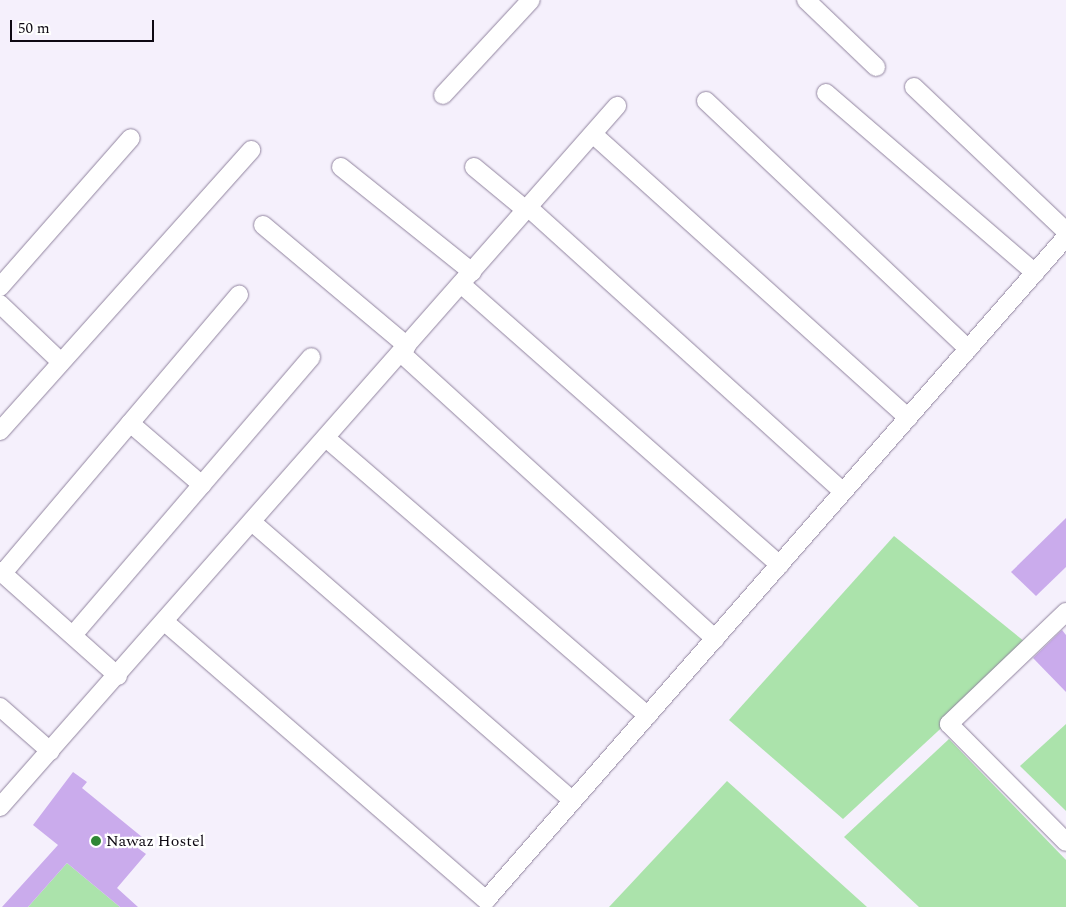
<!DOCTYPE html>
<html>
<head>
<meta charset="utf-8">
<style>
  body { margin:0 }
  #map { position:relative; width:1066px; height:907px; overflow:hidden; background:#f5f0fc; font-family:Spectral,serif }
  div>[style] { position:absolute }
  [style*='--x'] { left:calc(var(--x)*1px); top:calc(var(--y)*1px); width:calc(var(--w)*1px); rotate:calc(var(--a)*1deg) }
  .green>* { inset:0; background:#abe3ab }
  .building>* { inset:0; background:#caabec }
  .roads { filter:drop-shadow(0 0 1px #90839e) drop-shadow(0 0 1px #90839e) }
  .minor>* { height:18px; margin:-9px; padding:0 9px; transform-origin:9px; border-radius:9px; background:#fff }
  .dots>* { width:14px; height:14px; translate:-50% -50%; box-sizing:border-box; border:2px solid #fff; border-radius:50% }
  span { translate:-50% -50%; white-space:nowrap; text-align:center; line-height:1.15; -webkit-text-stroke:4.5px #fff; paint-order:stroke }
  .poi-label { font-size:16px; color:#0e0913 }
  .left { translate:0 -50%; text-align:left }
  .scale { position:absolute; left:10px; top:20px; width:144px; height:22px; box-sizing:border-box; border:2px solid #0e0913; border-top:0; padding-left:6px; font-size:15px; line-height:18px; white-space:nowrap; color:#0e0913; -webkit-text-stroke:4px #fff; paint-order:stroke }
</style>
</head>
<body>
<div id="map">
  <div class="green">
    <i style="clip-path:polygon(894px 536px,1030px 646px,843px 819px,729px 720px)"></i>
    <i style="clip-path:polygon(1066px 724px,1066px 811px,1020px 766px)"></i>
    <i style="clip-path:polygon(949px 739px,1066px 860px,1066px 907px,919px 907px,844px 837px)"></i>
    <i style="clip-path:polygon(727px 781px,867px 907px,609px 907px)"></i>
    <i style="clip-path:polygon(67px 863px,120px 907px,28px 907px)"></i>
  </div>
  <div class="building">
    <i style="clip-path:polygon(1066px 518px,1066px 567px,1036px 596px,1011px 572px)"></i>
    <i style="clip-path:polygon(1062px 630px,1066px 635px,1066px 692px,1033px 658px)"></i>
    <i style="clip-path:polygon(73px 772px,87px 782px,82px 788px,142px 837px,135px 846px,146px 854px,117px 888px,138px 907px,120px 907px,67px 863px,28px 907px,2px 907px,58px 845px,33px 825px)"></i>
  </div>
  <div class="roads">
    <div class="minor">
      <i style="--x:806;--y:0;--w:97;--a:43.7"></i>
      <i style="--x:914;--y:87;--w:209;--a:43.5"></i>
      <i style="--x:826;--y:93;--w:276;--a:40.7"></i>
      <i style="--x:443;--y:95;--w:129;--a:-47.2"></i>
      <i style="--x:706;--y:101;--w:361;--a:43.4"></i>
      <i style="--x:594;--y:135;--w:423;--a:42"></i>
      <i style="--x:341;--y:167;--w:168;--a:38.7"></i>
      <i style="--x:474;--y:167;--w:67;--a:39.6"></i>
      <i style="--x:529;--y:208;--w:423;--a:42.1"></i>
      <i style="--x:263;--y:225;--w:188;--a:40"></i>
      <i style="--x:461;--y:284;--w:425;--a:41.4"></i>
      <i style="--x:0;--y:287;--w:198;--a:-48.7"></i>
      <i style="--x:0;--y:304;--w:84;--a:43.6"></i>
      <i style="--x:401;--y:353;--w:425;--a:42.3"></i>
      <i style="--x:130;--y:423;--w:95;--a:40.7"></i>
      <i style="--x:0;--y:431;--w:377;--a:-48.2"></i>
      <i style="--x:326;--y:438;--w:425;--a:40.8"></i>
      <i style="--x:252;--y:522;--w:425;--a:41"></i>
      <i style="--x:0;--y:571;--w:158;--a:41.7"></i>
      <i style="--x:3;--y:573;--w:365;--a:-49.7"></i>
      <i style="--x:1066;--y:612;--w:162;--a:136.3"></i>
      <i style="--x:949;--y:724;--w:166;--a:45.2"></i>
      <i style="--x:165;--y:622;--w:425;--a:40.9"></i>
      <i style="--x:486;--y:900;--w:881;--a:-48.82"></i>
      <i style="--x:73;--y:635;--w:366;--a:-49.4"></i>
      <i style="--x:0;--y:707;--w:67;--a:41.3"></i>
      <i style="--x:0;--y:807;--w:934;--a:-48.65"></i>
    </div>
  </div>
  <div class="dots">
    <i style="left:96px;top:841px;background:#2f8736"></i>
  </div>
  <div class="poi-label">
    <span class="left" style="left:106px;top:841px">Nawaz Hostel</span>
  </div>
  <div class="scale">50 m</div>
</div>
</body>
</html>
